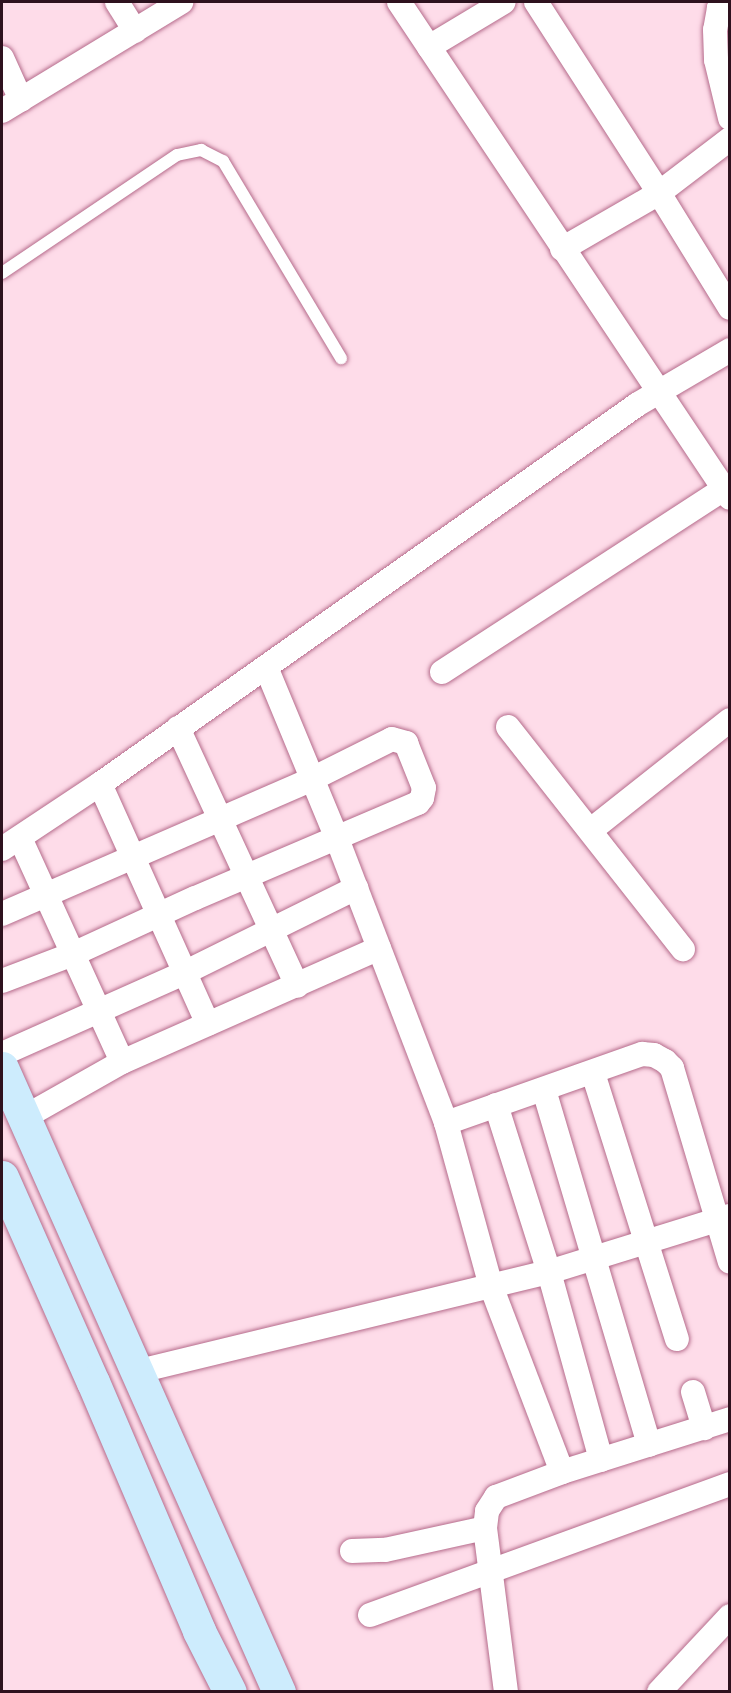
<!DOCTYPE html>
<html>
<head>
<meta charset="utf-8">
<style>
  body { margin:0 }
  #map { position:relative; width:731px; height:1693px; overflow:hidden; background:#fedce9; font-family:"Fira Sans Condensed",sans-serif }
  div>[style] { position:absolute }
  [style*='--x'] { left:calc(var(--x)*1px); top:calc(var(--y)*1px); width:calc(var(--w)*1px); rotate:calc(var(--a)*1deg) }
  .roads { filter:drop-shadow(0 0 2px #b56b8b) drop-shadow(0 0 2px #b56b8b) }
  .service>* { height:12px; margin:-6px; padding:0 6px; transform-origin:6px; border-radius:6px; background:#fff }
  .minor>* { height:24px; margin:-12px; padding:0 12px; transform-origin:12px; border-radius:12px; background:#fff }
  .primary>* { height:33px; margin:-16.5px; padding:0 16.5px; transform-origin:16.5px; border-radius:16.5px; background:#cdecfd }
  span { translate:-50% -50%; white-space:nowrap; text-align:center; line-height:1.15; -webkit-text-stroke:5px #fff; paint-order:stroke }
  .frame { position:absolute; inset:0; border:3px solid #2e111e; pointer-events:none }
</style>
</head>
<body>
<div id="map">
  <div class="roads">
    <div class="service">
      <i style="--x:2;--y:273;--w:211;--a:-34"></i>
      <i style="--x:177;--y:155;--w:25;--a:-12"></i>
      <i style="--x:201;--y:150;--w:25;--a:27"></i>
      <i style="--x:223;--y:161;--w:230;--a:59.1"></i>
    </div>
    <div class="minor">
      <i style="--x:117;--y:2;--w:34;--a:58"></i>
      <i style="--x:399;--y:2;--w:596;--a:56.28"></i>
      <i style="--x:536;--y:2;--w:227;--a:57.2"></i>
      <i style="--x:659;--y:193;--w:135;--a:58.3"></i>
      <i style="--x:724;--y:2;--w:8;--a:130"></i>
      <i style="--x:719;--y:8;--w:22;--a:100"></i>
      <i style="--x:715;--y:30;--w:30;--a:88"></i>
      <i style="--x:716;--y:60;--w:60;--a:76.4"></i>
      <i style="--x:429;--y:47;--w:87;--a:-31"></i>
      <i style="--x:2;--y:58;--w:46;--a:65.7"></i>
      <i style="--x:2;--y:111;--w:210;--a:-31.3"></i>
      <i style="--x:562;--y:249;--w:112;--a:-30"></i>
      <i style="--x:659;--y:193;--w:89;--a:-37.3"></i>
      <i style="--x:266;--y:667;--w:183;--a:67.5"></i>
      <i style="--x:336;--y:836;--w:307;--a:69"></i>
      <i style="--x:446;--y:1123;--w:169;--a:74.6"></i>
      <i style="--x:491;--y:1286;--w:199;--a:69.1"></i>
      <i style="--x:442;--y:672;--w:336;--a:-33"></i>
      <i style="--x:508;--y:727;--w:283;--a:51.8"></i>
      <i style="--x:178;--y:728;--w:284;--a:65.2"></i>
      <i style="--x:100;--y:784;--w:263;--a:65.8"></i>
      <i style="--x:591;--y:830;--w:177;--a:-38.4"></i>
      <i style="--x:20;--y:838;--w:246;--a:65.5"></i>
      <i style="--x:2;--y:849;--w:118;--a:-33.6"></i>
      <i style="--x:100;--y:784;--w:659;--a:-35.23"></i>
      <i style="--x:638;--y:404;--w:107;--a:-30.4"></i>
      <i style="--x:2;--y:914;--w:338;--a:-23.5"></i>
      <i style="--x:312;--y:779;--w:89;--a:-26.6"></i>
      <i style="--x:392;--y:739;--w:15;--a:16"></i>
      <i style="--x:406;--y:743;--w:48;--a:68.2"></i>
      <i style="--x:424;--y:788;--w:10;--a:101"></i>
      <i style="--x:422;--y:798;--w:6;--a:129"></i>
      <i style="--x:418;--y:803;--w:242;--a:156.9"></i>
      <i style="--x:195;--y:898;--w:134;--a:155.3"></i>
      <i style="--x:73;--y:954;--w:76;--a:159.2"></i>
      <i style="--x:2;--y:1054;--w:201;--a:-24"></i>
      <i style="--x:186;--y:972;--w:190;--a:-26.3"></i>
      <i style="--x:593;--y:1073;--w:279;--a:72.5"></i>
      <i style="--x:544;--y:1090;--w:370;--a:73.5"></i>
      <i style="--x:496;--y:1105;--w:175;--a:72.4"></i>
      <i style="--x:549;--y:1272;--w:195;--a:74.5"></i>
      <i style="--x:23;--y:1118;--w:114;--a:-29.5"></i>
      <i style="--x:122;--y:1062;--w:281;--a:-23.9"></i>
      <i style="--x:446;--y:1123;--w:208;--a:-19.4"></i>
      <i style="--x:642;--y:1054;--w:12;--a:5"></i>
      <i style="--x:654;--y:1055;--w:13;--a:29"></i>
      <i style="--x:665;--y:1061;--w:10;--a:45"></i>
      <i style="--x:672;--y:1068;--w:202;--a:73.4"></i>
      <i style="--x:135;--y:1372;--w:426;--a:-13.6"></i>
      <i style="--x:549;--y:1272;--w:189;--a:-17.2"></i>
      <i style="--x:693;--y:1392;--w:38;--a:73"></i>
      <i style="--x:352;--y:1551;--w:33;--a:-2"></i>
      <i style="--x:385;--y:1550;--w:102;--a:-12.4"></i>
      <i style="--x:370;--y:1615;--w:383;--a:-20"></i>
      <i style="--x:506;--y:1692;--w:165;--a:-97.3"></i>
      <i style="--x:485;--y:1528;--w:17;--a:-83"></i>
      <i style="--x:487;--y:1511;--w:17;--a:-57"></i>
      <i style="--x:496;--y:1497;--w:71;--a:-20.7"></i>
      <i style="--x:562;--y:1472;--w:176;--a:-17.5"></i>
      <i style="--x:659;--y:1692;--w:104;--a:-46.9"></i>
    </div>
    <div class="primary">
      <i style="--x:2;--y:1068;--w:683;--a:66.06"></i>
      <i style="--x:2;--y:1177;--w:224;--a:66.1"></i>
      <i style="--x:93;--y:1382;--w:271;--a:66.9"></i>
      <i style="--x:199;--y:1631;--w:68;--a:63.1"></i>
    </div>
  </div>
  <div class="frame"></div>
</div>
</body>
</html>
